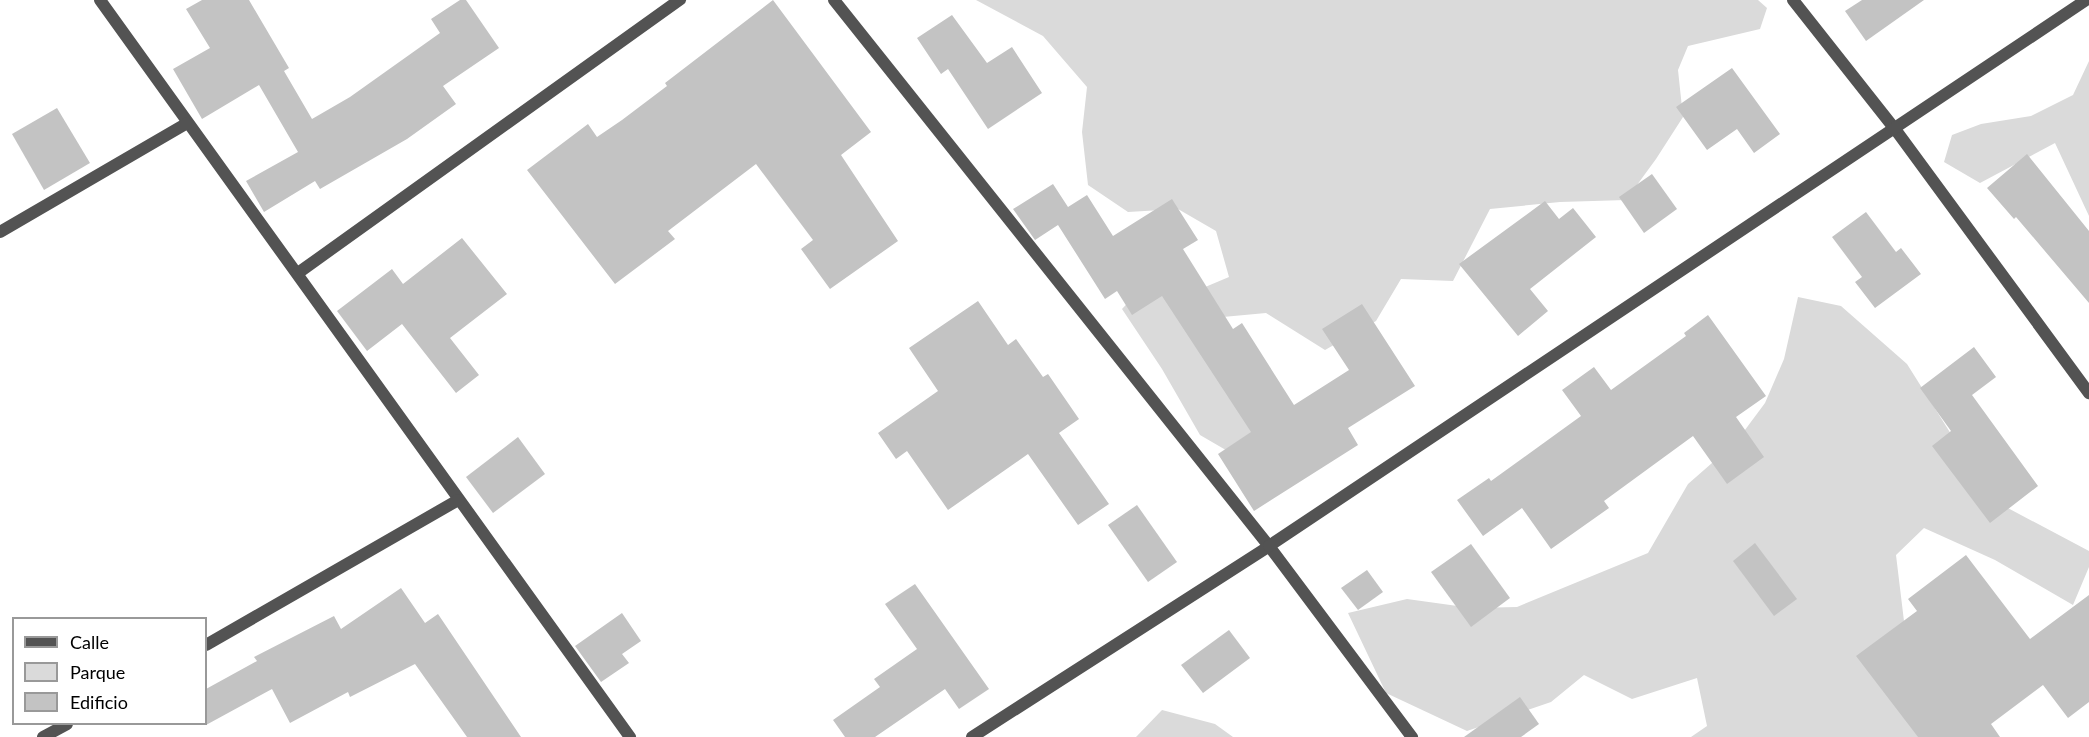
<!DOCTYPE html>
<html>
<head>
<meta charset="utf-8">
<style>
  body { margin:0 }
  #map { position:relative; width:2089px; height:737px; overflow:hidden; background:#fff; font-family:Lato,sans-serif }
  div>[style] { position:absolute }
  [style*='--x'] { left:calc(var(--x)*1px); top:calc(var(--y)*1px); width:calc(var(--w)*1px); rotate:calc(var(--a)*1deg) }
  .green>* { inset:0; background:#dadada }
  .building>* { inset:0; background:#c3c3c3 }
  .street>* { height:12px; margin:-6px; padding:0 6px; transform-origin:6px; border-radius:6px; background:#535353 }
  span { translate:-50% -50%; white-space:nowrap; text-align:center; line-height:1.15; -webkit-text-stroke:6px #fff; paint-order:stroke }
  .legend { position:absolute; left:12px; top:617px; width:195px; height:108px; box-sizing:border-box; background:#fff; border:2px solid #999; margin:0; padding:8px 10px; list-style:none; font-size:18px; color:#000 }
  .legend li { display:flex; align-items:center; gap:12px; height:30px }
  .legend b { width:30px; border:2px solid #999 }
</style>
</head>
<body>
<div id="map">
  <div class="green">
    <i style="clip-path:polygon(976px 0,1758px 0,1767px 8px,1760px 29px,1688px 46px,1678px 70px,1683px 117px,1656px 159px,1626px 200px,1560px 202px,1490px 209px,1453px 281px,1401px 279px,1376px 321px,1325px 350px,1266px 313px,1212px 318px,1283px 436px,1243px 460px,1200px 435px,1162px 369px,1122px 309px,1139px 291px,1191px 293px,1229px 277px,1216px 231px,1178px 209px,1128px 212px,1088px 185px,1082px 132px,1087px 87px,1043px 36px)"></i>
    <i style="clip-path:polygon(2089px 61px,2089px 216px,2055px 143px,1980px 183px,1944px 162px,1952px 135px,1981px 124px,2031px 116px,2073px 95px)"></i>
    <i style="clip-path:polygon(1798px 297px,1841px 306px,1907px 364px,1951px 434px,2004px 506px,2089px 551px,2089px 567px,2073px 605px,1995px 560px,1924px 528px,1896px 555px,1918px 737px,1691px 737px,1707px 726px,1697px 678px,1632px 699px,1584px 675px,1551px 702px,1467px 731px,1386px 693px,1348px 613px,1407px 599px,1472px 608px,1517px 607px,1648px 553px,1688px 484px,1736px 442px,1765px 403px,1784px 359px)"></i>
    <i style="clip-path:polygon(1162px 710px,1215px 724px,1233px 737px,1136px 737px)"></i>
  </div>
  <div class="building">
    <i style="clip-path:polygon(202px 0,249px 0,289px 68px,284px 71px,312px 119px,350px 97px,440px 33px,431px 19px,460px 0,466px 0,499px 48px,443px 86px,456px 104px,407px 139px,320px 189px,315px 181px,264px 212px,246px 181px,298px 152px,259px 85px,202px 119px,173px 69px,210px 48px,186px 9px)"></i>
    <i style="clip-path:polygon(773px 0,871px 132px,841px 155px,898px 241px,830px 289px,801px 249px,813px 240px,756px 164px,668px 231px,675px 239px,615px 284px,527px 170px,588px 124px,597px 137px,622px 120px,667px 86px,665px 83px)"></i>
    <i style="clip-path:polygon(1862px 0,1924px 0,1866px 41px,1845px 11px)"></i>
    <i style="clip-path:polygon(952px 15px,987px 63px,1012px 47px,1042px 93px,988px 129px,948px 69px,941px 74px,917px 38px)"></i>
    <i style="clip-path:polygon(1732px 68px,1780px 134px,1754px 153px,1737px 129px,1707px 150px,1676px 107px)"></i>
    <i style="clip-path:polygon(57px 108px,90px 163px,44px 190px,12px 134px)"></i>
    <i style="clip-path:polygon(2027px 154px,2089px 231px,2089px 303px,2016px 217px,2014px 219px,1987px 188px)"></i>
    <i style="clip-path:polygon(1652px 174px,1677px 209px,1644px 233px,1619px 197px)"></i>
    <i style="clip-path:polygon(1053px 184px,1068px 207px,1087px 195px,1113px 236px,1172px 199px,1198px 240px,1183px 249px,1233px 329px,1242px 323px,1294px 405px,1349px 370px,1322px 329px,1362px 304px,1415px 386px,1348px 428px,1358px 445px,1254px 511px,1218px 454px,1251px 432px,1162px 296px,1132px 315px,1117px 291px,1105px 299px,1058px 225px,1035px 240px,1013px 209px)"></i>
    <i style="clip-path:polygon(1545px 201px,1559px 219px,1573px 208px,1596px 237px,1530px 289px,1548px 311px,1518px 336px,1459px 264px)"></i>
    <i style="clip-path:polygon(1866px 212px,1896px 252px,1901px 248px,1921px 274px,1875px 308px,1855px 282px,1862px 277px,1832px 237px)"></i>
    <i style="clip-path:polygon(462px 238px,507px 294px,450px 338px,479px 375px,456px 393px,402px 324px,367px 351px,337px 311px,392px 269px,403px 284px)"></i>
    <i style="clip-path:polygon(978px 301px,1008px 345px,1016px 339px,1043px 377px,1048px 374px,1079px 419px,1059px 433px,1109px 504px,1078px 525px,1028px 454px,948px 510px,907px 451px,896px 459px,878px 433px,938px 391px,909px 348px)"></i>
    <i style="clip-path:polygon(1708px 315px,1766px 396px,1736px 417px,1764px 457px,1727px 484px,1693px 436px,1604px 501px,1609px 508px,1551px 549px,1522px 508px,1483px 536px,1457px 500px,1489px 478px,1491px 481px,1581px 416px,1562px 390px,1594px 367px,1611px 390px,1686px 336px,1684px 333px)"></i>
    <i style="clip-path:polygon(1974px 347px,1996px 377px,1972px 395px,2038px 486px,1990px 523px,1932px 446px,1951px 431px,1920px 388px)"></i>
    <i style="clip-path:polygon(518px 437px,545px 474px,493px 513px,466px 477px)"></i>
    <i style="clip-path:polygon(1137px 505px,1177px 562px,1148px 582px,1108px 525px)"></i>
    <i style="clip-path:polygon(1755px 543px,1797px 599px,1774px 616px,1733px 561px)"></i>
    <i style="clip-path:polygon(1471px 544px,1510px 598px,1471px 627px,1431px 572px)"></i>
    <i style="clip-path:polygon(1966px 555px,2030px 639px,2089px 595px,2089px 702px,2068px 718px,2043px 685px,1991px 724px,2000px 737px,1918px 737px,1856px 656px,1917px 611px,1908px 599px)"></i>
    <i style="clip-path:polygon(1367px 570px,1383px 592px,1358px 610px,1341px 588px)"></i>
    <i style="clip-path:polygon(915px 584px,989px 689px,959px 709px,945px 689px,875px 737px,845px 737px,833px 720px,880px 687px,874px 679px,917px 649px,885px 604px)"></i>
    <i style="clip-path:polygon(401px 588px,425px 623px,438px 614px,521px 737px,467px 737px,415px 664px,350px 697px,348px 692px,290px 723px,272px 689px,206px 725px,206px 689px,257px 661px,254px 657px,334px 616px,341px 629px)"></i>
    <i style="clip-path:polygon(622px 613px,641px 641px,622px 654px,629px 663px,601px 682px,575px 646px)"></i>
    <i style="clip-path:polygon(1229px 630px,1250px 658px,1203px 693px,1181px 665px)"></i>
    <i style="clip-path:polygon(1520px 697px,1539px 724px,1521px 737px,1464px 737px)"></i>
  </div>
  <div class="street">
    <i style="--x:100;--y:0;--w:908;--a:54.28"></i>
    <i style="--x:834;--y:0;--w:698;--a:51.46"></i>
    <i style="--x:1269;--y:546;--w:239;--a:53.2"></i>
    <i style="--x:1793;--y:0;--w:164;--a:51.7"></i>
    <i style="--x:1895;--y:129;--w:328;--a:53.7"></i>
    <i style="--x:0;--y:232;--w:216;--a:-30.2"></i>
    <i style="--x:298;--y:273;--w:470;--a:-35.6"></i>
    <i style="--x:206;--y:645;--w:291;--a:-29.9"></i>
    <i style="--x:43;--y:737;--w:27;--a:-28"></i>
    <i style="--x:972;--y:737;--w:353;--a:-32.7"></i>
    <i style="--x:1269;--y:546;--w:983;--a:-33.75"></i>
  </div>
  <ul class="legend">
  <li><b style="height:8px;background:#535353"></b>Calle</li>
  <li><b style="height:16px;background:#dadada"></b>Parque</li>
  <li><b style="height:16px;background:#c3c3c3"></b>Edificio</li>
  </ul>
</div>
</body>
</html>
